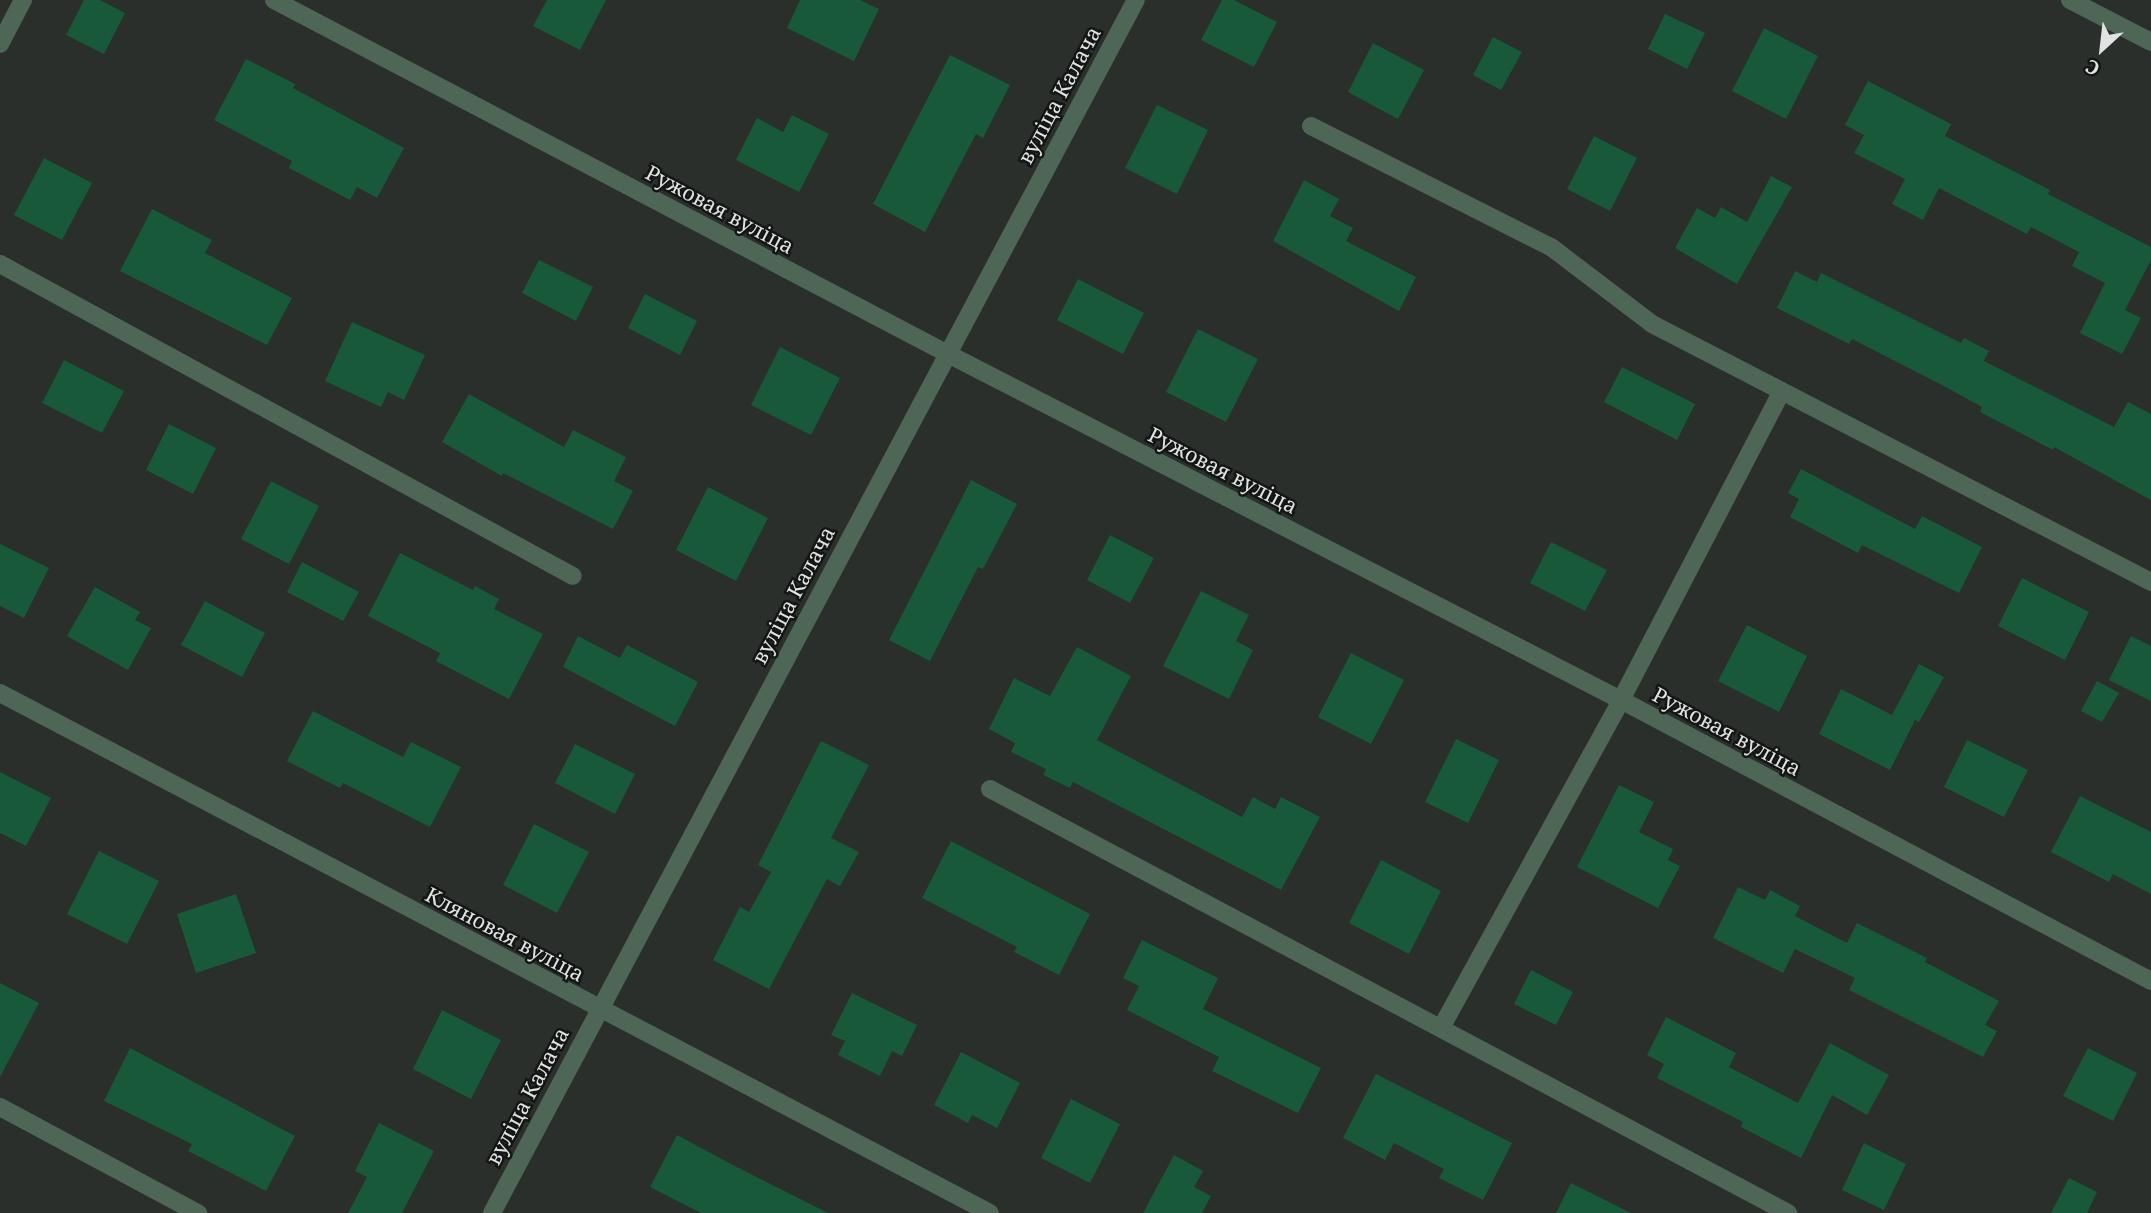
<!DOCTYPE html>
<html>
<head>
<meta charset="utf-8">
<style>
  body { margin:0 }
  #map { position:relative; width:2151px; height:1213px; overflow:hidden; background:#2a2f2b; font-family:"Noto Serif",serif }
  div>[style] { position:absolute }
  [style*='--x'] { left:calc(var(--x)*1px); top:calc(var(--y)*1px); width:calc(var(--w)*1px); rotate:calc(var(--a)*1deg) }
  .building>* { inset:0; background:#175939 }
  .minor>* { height:18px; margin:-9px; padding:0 9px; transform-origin:9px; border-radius:9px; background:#4d6656 }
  span { translate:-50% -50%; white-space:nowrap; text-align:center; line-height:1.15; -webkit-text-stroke:5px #141615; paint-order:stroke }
  .street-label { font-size:21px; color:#e0e3e1 }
  .north { position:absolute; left:2067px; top:14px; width:70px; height:70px; -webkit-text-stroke:5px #141615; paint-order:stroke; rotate:207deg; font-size:19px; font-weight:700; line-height:28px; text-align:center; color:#e0e3e1 }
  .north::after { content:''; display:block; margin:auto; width:24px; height:32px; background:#e0e3e1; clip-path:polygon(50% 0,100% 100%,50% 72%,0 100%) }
</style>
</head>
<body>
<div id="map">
  <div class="building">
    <i style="clip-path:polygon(84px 0,100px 0,125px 13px,104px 54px,66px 35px)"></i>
    <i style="clip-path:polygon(547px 0,606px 0,580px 50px,533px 26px)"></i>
    <i style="clip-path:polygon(800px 0,860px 0,879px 9px,854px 61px,787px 28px)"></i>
    <i style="clip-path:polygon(1222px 0,1234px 0,1277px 22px,1254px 67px,1201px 40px)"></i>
    <i style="clip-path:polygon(1665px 14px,1705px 33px,1687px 69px,1648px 49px)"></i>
    <i style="clip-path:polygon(1764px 28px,1818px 56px,1786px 119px,1732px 91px)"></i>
    <i style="clip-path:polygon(1493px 37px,1522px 52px,1501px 90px,1473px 75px)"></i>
    <i style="clip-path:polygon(1373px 43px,1424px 70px,1398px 119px,1348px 92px)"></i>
    <i style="clip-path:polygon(950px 55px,1010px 85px,983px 138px,976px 134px,925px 232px,873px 204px)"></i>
    <i style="clip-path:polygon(246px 59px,295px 84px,293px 88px,404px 148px,377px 198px,357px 187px,350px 200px,289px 168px,292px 161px,214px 120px)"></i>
    <i style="clip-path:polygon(1868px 81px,1951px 124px,1945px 136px,2050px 190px,2048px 194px,2151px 247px,2151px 260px,2125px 310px,2141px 318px,2122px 354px,2080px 333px,2105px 283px,2072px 266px,2079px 252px,2031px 227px,2027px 234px,1939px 188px,1923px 220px,1892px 204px,1905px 179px,1854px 153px,1864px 135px,1845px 125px)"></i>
    <i style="clip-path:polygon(1157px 105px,1208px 130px,1177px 194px,1125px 168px)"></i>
    <i style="clip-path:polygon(792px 115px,829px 134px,799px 192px,736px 160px,757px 118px,783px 132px)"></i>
    <i style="clip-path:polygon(1594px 136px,1637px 158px,1610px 211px,1567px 189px)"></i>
    <i style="clip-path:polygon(44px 158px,92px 183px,62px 240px,14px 215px)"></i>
    <i style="clip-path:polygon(1771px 176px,1792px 187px,1737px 284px,1675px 248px,1697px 208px,1715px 218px,1721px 207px,1747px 222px)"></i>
    <i style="clip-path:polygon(1304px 180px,1339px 199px,1330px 216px,1353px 228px,1346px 241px,1416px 277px,1399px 311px,1273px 241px)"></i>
    <i style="clip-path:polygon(152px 209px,212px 240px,205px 253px,292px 298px,267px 345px,120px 271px)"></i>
    <i style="clip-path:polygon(539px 260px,593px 287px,576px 321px,522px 293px)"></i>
    <i style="clip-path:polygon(1795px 271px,1817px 282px,1821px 273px,1961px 343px,1964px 338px,1989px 351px,1984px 361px,2114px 427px,2128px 402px,2151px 414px,2151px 500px,2054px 447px,2053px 450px,1980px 412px,1982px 407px,1940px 384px,1852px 339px,1849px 344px,1777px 308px)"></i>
    <i style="clip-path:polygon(1078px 279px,1144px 313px,1123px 354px,1057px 320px)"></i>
    <i style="clip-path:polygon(645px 294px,697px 321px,680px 355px,628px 328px)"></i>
    <i style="clip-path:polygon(352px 322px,425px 355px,404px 400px,388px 392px,381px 407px,325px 381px)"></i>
    <i style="clip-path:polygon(1198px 329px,1258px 359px,1226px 422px,1166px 392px)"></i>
    <i style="clip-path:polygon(780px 347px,840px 378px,811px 435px,751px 405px)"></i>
    <i style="clip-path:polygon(64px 360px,124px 391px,102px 433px,42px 403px)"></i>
    <i style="clip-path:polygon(1622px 367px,1695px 404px,1677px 440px,1604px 402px)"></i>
    <i style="clip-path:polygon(469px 394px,564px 447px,573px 430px,626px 457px,614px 481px,633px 491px,613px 529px,503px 473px,502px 476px,442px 442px)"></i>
    <i style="clip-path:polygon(169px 424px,216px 448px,193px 494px,146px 470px)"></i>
    <i style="clip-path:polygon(1801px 469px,1915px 529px,1922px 516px,1982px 547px,1959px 593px,1862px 545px,1858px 553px,1790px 517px,1799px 499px,1788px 493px)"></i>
    <i style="clip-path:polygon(971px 480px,1017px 504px,983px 569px,978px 567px,930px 661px,889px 640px)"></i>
    <i style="clip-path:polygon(271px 481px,319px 506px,289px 564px,241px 539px)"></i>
    <i style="clip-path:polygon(708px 487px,768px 518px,736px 581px,676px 550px)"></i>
    <i style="clip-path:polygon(1110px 535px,1154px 558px,1130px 603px,1087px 580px)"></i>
    <i style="clip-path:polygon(1551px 542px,1607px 570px,1585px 611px,1530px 583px)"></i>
    <i style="clip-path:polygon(0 544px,49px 568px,24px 618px,0 606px)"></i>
    <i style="clip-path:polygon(400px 553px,473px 590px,475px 586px,499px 599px,494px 609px,543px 634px,509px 699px,436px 661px,440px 653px,368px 616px)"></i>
    <i style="clip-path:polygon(302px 562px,359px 592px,343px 621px,287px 592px)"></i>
    <i style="clip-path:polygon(2022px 578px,2089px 612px,2065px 660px,1998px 626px)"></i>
    <i style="clip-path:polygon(95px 587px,140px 612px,135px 620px,151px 628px,128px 670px,67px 636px)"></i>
    <i style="clip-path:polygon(1201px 591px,1249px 615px,1236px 641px,1253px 650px,1229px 699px,1163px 666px)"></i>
    <i style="clip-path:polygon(205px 601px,265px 633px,242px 677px,181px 645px)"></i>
    <i style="clip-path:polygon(1747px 625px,1807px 656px,1779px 712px,1718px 681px)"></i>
    <i style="clip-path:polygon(578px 636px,620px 658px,627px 645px,698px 682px,675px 726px,563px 667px)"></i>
    <i style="clip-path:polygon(2131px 636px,2151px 646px,2151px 701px,2109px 680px)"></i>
    <i style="clip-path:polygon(1077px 647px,1131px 676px,1097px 740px,1242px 817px,1253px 797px,1275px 809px,1281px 797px,1320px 817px,1281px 890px,1073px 782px,1070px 788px,1043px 775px,1046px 769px,1011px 752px,1015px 743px,989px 729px,1014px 678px,1050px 696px)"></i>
    <i style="clip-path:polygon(1351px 653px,1404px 680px,1371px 744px,1318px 717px)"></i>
    <i style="clip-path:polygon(1919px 664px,1944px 677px,1919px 722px,1915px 720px,1890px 770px,1819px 734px,1841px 689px,1892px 715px)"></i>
    <i style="clip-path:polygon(2097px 681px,2119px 693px,2102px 722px,2081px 711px)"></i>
    <i style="clip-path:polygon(313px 711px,403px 757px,411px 742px,461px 767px,430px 827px,343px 783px,340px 788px,287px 761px)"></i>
    <i style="clip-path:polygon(1456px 739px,1499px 760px,1468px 823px,1425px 802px)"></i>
    <i style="clip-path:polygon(1967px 740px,2028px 770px,2004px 817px,1944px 787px)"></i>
    <i style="clip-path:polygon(821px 741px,869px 765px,831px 838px,859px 852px,840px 886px,827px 879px,769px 989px,713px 960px,740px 907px,749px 912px,771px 872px,758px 865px)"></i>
    <i style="clip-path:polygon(575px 744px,635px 774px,615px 814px,555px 783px)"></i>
    <i style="clip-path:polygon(0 772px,51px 798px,26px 846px,0 833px)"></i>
    <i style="clip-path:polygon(1619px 785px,1654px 802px,1639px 832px,1673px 849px,1668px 860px,1680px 866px,1658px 908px,1577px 867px)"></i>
    <i style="clip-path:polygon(2080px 796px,2151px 832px,2151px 894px,2113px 874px,2109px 882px,2051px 852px)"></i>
    <i style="clip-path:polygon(534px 824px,589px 852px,557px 913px,503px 885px)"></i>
    <i style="clip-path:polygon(951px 841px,1090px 914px,1059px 975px,1014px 952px,1017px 947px,922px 898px)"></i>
    <i style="clip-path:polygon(99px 851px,159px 881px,127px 944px,67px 914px)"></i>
    <i style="clip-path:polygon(1381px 860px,1441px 891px,1409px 954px,1349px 923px)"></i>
    <i style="clip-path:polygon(1738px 887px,1765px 900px,1770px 890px,1800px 906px,1795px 916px,1847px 943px,1857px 923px,1927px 958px,1925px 962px,1999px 1001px,1985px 1025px,1997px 1031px,1983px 1057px,1849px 990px,1855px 978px,1795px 949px,1783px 973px,1713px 938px)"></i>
    <i style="clip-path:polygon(236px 894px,256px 953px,196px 973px,177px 914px)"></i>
    <i style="clip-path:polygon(1142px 940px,1218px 978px,1203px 1009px,1321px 1068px,1298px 1113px,1212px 1071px,1219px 1057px,1127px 1010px,1139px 986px,1123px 978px)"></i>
    <i style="clip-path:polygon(1531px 970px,1573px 992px,1556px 1025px,1514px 1004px)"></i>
    <i style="clip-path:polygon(0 983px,39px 1003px,0 1077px)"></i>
    <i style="clip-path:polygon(852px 993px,917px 1025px,902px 1056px,892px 1051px,880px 1076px,838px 1055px,845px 1041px,831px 1035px)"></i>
    <i style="clip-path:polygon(442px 1010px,501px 1040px,471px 1099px,413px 1069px)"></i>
    <i style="clip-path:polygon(1666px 1017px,1736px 1053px,1729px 1067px,1798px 1103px,1830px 1043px,1889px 1075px,1867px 1115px,1832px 1095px,1801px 1158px,1741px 1127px,1743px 1122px,1657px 1078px,1664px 1064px,1647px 1055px)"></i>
    <i style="clip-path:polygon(130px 1048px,295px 1136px,266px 1191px,188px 1151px,192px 1144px,104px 1101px)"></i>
    <i style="clip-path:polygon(2088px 1048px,2137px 1073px,2113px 1121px,2063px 1096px)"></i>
    <i style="clip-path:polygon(961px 1052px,1020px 1083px,997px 1128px,972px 1115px,968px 1123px,934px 1105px)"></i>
    <i style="clip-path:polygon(1376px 1074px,1512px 1143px,1483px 1200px,1439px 1178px,1444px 1169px,1394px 1143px,1385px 1160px,1343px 1138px)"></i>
    <i style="clip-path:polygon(1071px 1099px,1120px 1124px,1090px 1183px,1041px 1158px)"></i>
    <i style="clip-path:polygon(379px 1123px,434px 1151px,402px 1213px,348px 1213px,367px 1177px,355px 1171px)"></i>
    <i style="clip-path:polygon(677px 1135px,729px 1163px,828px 1213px,701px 1213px,650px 1187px)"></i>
    <i style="clip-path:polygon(1864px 1143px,1906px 1164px,1884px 1210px,1842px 1190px)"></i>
    <i style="clip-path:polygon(1174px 1155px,1203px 1171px,1194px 1187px,1211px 1196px,1202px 1213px,1143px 1213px)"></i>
    <i style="clip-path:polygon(2069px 1178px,2097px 1192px,2087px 1213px,2051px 1213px)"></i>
    <i style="clip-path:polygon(1571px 1183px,1631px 1213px,1556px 1213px)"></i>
  </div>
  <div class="minor">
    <i style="--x:274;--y:0;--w:761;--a:27.71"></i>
    <i style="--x:948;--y:354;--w:757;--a:27.21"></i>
    <i style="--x:1621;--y:700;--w:600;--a:27.93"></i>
    <i style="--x:2070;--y:0;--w:91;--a:27.4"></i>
    <i style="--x:0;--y:44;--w:50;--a:-62.4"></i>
    <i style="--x:1311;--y:126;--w:269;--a:26.8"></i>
    <i style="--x:1551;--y:247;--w:127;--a:37.3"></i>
    <i style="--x:1652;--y:324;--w:562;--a:27.34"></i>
    <i style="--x:0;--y:264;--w:652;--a:28.57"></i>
    <i style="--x:0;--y:693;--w:1118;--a:27.71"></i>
    <i style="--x:990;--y:789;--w:904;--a:27.98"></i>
    <i style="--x:1441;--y:1028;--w:374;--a:-61.2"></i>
    <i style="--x:1621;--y:700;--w:348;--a:-62.5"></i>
    <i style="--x:0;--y:1107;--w:225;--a:28.2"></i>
    <i style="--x:492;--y:1213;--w:1373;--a:-62.04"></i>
  </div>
  <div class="street-label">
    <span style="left:1059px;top:95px;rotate:-62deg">вуліца Калача</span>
    <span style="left:720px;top:209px;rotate:28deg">Ружовая вуліца</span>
    <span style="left:1223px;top:470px;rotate:27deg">Ружовая вуліца</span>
    <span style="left:793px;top:595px;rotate:-62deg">вуліца Калача</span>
    <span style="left:1727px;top:731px;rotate:28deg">Ружовая вуліца</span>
    <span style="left:505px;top:934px;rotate:28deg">Кляновая вуліца</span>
    <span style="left:527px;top:1096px;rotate:-62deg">вуліца Калача</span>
  </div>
  <div class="north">С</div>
</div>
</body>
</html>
